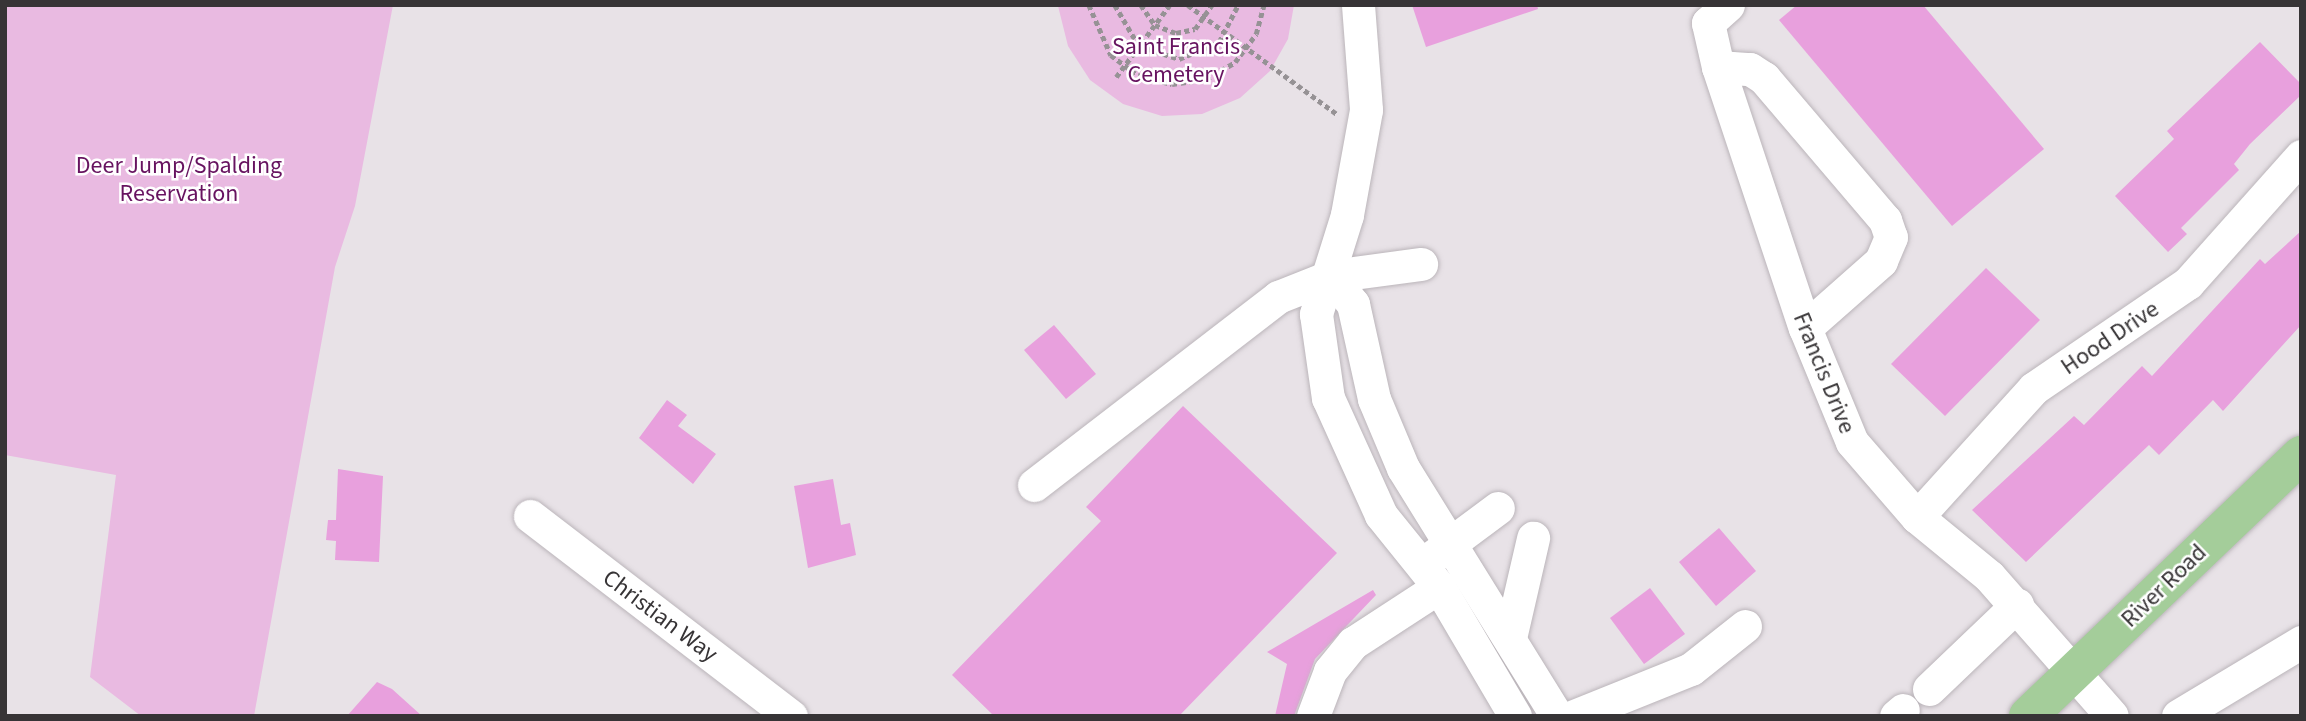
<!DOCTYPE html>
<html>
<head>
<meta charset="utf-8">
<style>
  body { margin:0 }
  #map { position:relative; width:2306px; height:721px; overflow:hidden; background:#e8e2e7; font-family:"Source Sans 3",sans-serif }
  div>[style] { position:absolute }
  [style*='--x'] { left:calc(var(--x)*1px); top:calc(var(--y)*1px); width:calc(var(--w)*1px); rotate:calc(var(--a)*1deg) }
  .green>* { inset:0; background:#e9bae1 }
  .building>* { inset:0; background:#e8a0dd }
  .path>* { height:4.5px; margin-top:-2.25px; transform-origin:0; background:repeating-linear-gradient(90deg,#969295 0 5px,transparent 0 8.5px) }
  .roads { filter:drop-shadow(0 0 2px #bbb5ba) drop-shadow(0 0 2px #bbb5ba) }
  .minor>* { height:33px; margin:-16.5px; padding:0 16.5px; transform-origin:16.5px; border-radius:16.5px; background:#fff }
  .major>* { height:38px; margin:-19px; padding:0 19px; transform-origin:19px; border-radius:19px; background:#a4cd9a }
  span { translate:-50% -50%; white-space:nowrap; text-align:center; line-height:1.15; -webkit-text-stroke:5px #fff; paint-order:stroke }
  .park-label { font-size:24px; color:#671360 }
  .street-label { font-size:24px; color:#373436 }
  .frame { position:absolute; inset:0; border:7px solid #373436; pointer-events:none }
</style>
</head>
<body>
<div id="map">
  <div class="green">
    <i style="clip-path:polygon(5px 5px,393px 5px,355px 206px,335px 267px,254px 716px,141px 716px,90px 677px,116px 475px,5px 455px)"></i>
    <i style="clip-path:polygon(1294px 5px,1288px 39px,1270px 71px,1240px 98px,1202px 114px,1162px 116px,1123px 104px,1090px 80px,1068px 46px,1058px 6px)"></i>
  </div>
  <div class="building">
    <i style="clip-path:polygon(1412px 5px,1537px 5px,1538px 9px,1426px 47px)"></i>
    <i style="clip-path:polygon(1797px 5px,1923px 5px,2044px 149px,1952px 226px,1779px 20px)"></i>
    <i style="clip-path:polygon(2260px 42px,2301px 84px,2301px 95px,2250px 144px,2234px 164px,2239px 170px,2181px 228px,2187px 234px,2168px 252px,2115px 196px,2174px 139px,2167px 131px)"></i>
    <i style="clip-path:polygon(2301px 231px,2301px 325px,2223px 411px,2213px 400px,2159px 455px,2149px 445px,2026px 562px,1972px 510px,2074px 416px,2084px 425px,2142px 366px,2152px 376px,2260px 259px,2265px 264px)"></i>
    <i style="clip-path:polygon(1986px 268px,2040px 320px,1945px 416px,1891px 364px)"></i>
    <i style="clip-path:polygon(1054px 325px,1096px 374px,1066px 399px,1024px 350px)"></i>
    <i style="clip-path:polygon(667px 400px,687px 415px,678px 426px,716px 454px,693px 484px,639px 438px)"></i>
    <i style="clip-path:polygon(1183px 406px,1337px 553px,1179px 716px,994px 716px,952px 675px,1101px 521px,1086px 507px)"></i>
    <i style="clip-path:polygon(338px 469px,383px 476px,379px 562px,335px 560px,336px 541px,326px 540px,328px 520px,336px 520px)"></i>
    <i style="clip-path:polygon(833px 479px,841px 525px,850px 523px,856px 555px,808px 568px,794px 486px)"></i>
    <i style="clip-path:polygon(1719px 528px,1756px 571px,1716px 606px,1679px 562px)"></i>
    <i style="clip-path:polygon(1650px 588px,1685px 634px,1644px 664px,1610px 618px)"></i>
    <i style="clip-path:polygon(1373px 590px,1376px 595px,1315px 659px,1294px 716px,1275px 716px,1287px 664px,1267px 652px)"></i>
    <i style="clip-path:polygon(377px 682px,392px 689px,422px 716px,347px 716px)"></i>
  </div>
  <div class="path">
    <i style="--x:1089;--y:5;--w:55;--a:66.3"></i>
    <i style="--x:1111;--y:55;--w:34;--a:37"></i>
    <i style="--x:1138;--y:75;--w:35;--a:15"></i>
    <i style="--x:1172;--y:84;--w:34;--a:-8"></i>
    <i style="--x:1206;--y:79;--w:34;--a:-30"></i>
    <i style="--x:1235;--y:62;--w:35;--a:-53"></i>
    <i style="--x:1256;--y:34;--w:30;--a:-75"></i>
    <i style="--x:1115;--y:5;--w:48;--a:59.7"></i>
    <i style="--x:1139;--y:46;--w:42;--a:18"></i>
    <i style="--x:1179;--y:59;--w:43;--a:-23"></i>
    <i style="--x:1219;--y:42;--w:42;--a:-62.8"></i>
    <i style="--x:1141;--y:5;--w:24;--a:55"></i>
    <i style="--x:1155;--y:25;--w:22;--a:21"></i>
    <i style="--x:1176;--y:33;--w:19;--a:-12"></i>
    <i style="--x:1195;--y:29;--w:29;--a:-55"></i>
    <i style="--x:1168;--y:5;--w:16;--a:0"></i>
    <i style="--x:1188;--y:5;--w:185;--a:36.2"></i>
    <i style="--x:1116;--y:77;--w:89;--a:-53.3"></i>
  </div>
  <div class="roads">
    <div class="minor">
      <i style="--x:1358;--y:5;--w:105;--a:85.6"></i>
      <i style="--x:1366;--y:110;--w:107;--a:100.3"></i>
      <i style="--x:1347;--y:215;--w:104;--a:107.4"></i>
      <i style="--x:1316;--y:314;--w:85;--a:81.9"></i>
      <i style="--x:1328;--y:398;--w:128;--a:65.6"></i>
      <i style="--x:1381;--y:515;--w:92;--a:51.1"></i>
      <i style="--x:1439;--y:587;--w:150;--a:59.5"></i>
      <i style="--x:1728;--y:5;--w:27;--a:138"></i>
      <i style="--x:1708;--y:23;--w:45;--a:77.2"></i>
      <i style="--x:1718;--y:67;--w:275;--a:71.6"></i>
      <i style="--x:1805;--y:328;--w:123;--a:67.6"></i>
      <i style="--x:1852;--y:442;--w:99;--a:49.1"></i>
      <i style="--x:1917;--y:517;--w:93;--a:39.3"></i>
      <i style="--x:1989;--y:576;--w:186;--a:48.7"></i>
      <i style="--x:1718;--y:67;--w:32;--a:4"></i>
      <i style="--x:1750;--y:69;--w:17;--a:33"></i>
      <i style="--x:1764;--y:78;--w:187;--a:49.6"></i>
      <i style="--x:1885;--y:220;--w:18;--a:71"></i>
      <i style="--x:1891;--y:237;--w:26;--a:113"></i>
      <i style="--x:1881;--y:261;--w:101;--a:138.6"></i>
      <i style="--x:1331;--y:276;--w:36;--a:52"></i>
      <i style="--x:1353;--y:304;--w:97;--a:77.5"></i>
      <i style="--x:1374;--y:399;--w:75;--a:67.2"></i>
      <i style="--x:1403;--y:468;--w:292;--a:58.2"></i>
      <i style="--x:1034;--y:485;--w:308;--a:-37.6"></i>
      <i style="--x:1278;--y:297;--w:57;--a:-21.6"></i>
      <i style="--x:1331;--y:276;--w:91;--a:-7.6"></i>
      <i style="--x:530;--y:516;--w:329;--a:37.5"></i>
      <i style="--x:1917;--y:517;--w:174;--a:-47.8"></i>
      <i style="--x:2034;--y:388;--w:186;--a:-34.3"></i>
      <i style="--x:2188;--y:283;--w:170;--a:-48.3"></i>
      <i style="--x:1432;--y:557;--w:82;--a:-36.6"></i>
      <i style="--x:1510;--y:638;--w:103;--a:-77"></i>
      <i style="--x:1929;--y:689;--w:122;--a:-43.7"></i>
      <i style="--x:1313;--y:716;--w:48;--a:-69.3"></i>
      <i style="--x:1330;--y:671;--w:36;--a:-51"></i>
      <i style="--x:1353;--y:643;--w:103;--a:-33.1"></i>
      <i style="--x:1574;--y:716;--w:126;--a:-21.9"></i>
      <i style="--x:1691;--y:669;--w:69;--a:-38.5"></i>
      <i style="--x:1896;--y:716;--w:9;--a:-41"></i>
      <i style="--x:2178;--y:716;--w:144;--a:-31"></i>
    </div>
    <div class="major">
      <i style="--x:2028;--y:716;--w:378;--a:-43.7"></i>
    </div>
  </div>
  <div class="park-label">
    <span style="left:1176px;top:61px">Saint Francis<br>Cemetery</span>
    <span style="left:179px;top:180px">Deer Jump/Spalding<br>Reservation</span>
  </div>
  <div class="street-label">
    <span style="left:2110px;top:338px;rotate:-34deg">Hood Drive</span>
    <span style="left:1824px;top:373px;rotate:68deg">Francis Drive</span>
    <span style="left:2164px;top:586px;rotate:-44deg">River Road</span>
    <span style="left:660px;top:616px;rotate:37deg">Christian Way</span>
  </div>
  <div class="frame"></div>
</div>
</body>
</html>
